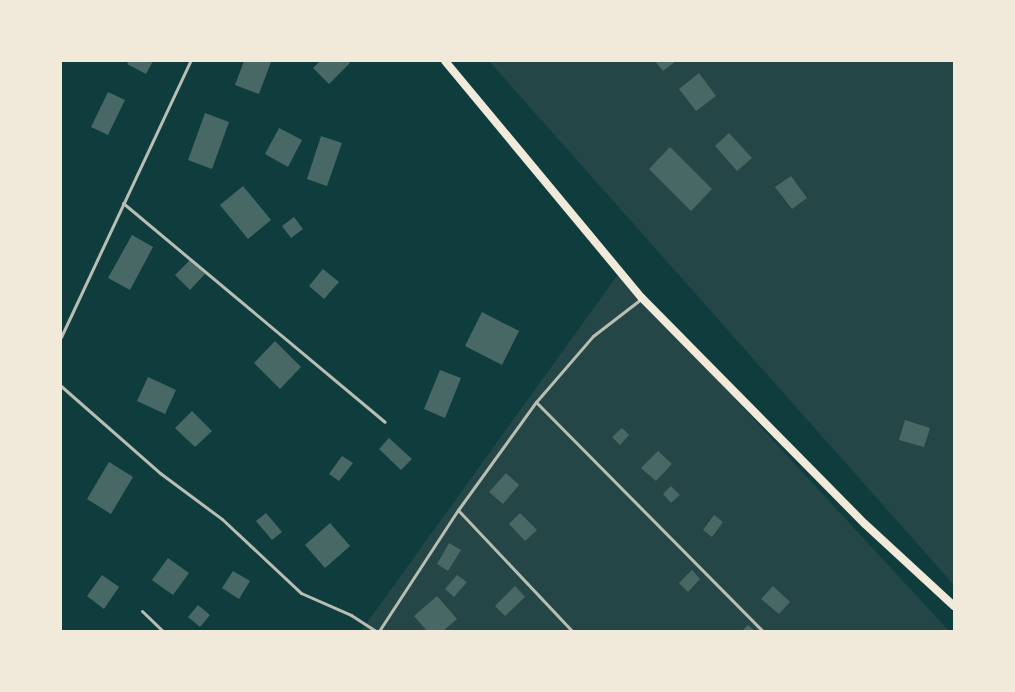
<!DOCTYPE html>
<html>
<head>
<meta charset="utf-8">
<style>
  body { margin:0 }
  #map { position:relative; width:1015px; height:692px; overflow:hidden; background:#0f3d3e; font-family:Rubik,sans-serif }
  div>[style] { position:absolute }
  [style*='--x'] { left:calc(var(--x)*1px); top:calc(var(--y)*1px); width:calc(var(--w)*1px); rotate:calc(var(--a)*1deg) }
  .green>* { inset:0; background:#244646 }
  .building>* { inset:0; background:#486865 }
  .service>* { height:3px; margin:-1.5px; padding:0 1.5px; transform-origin:1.5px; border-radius:1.5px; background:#b8beb3 }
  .secondary>* { height:8px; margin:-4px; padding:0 4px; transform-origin:4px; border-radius:4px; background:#f1e9da }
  span { translate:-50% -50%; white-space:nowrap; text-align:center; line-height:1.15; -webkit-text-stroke:4px #f1e9da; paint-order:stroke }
  .frame { position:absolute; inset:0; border:62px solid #f1e9da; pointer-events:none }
</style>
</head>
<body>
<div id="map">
  <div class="green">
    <i style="clip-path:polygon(489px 61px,954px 61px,954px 585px)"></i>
    <i style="clip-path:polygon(619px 273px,949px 631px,361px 631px)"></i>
  </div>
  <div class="building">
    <i style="clip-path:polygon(129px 61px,153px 61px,146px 74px,127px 64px)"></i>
    <i style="clip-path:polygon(244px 61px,271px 62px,259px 94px,235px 85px)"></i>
    <i style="clip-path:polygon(320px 61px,348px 61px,350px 63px,329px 84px,313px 68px)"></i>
    <i style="clip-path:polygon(655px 61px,676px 61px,663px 71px)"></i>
    <i style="clip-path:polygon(699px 73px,716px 96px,696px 111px,679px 89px)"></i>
    <i style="clip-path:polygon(108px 92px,125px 100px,108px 135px,91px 127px)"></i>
    <i style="clip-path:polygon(205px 113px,229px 122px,212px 169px,188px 160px)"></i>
    <i style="clip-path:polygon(279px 128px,302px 140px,288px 167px,265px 154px)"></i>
    <i style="clip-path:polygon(729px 133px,752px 158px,737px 171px,715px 146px)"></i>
    <i style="clip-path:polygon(321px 136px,342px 143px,327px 186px,307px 179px)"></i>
    <i style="clip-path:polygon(670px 147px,712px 189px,691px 211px,649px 169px)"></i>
    <i style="clip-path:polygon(791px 176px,807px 198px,792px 209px,775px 187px)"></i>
    <i style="clip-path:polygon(243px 186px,271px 220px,248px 239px,220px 205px)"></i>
    <i style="clip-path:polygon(294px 217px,303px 229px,291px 238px,282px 226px)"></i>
    <i style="clip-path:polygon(132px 235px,153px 247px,130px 290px,108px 278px)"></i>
    <i style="clip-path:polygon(191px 259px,205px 274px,190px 290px,175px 275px)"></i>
    <i style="clip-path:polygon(323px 269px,339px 282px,324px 299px,309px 286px)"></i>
    <i style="clip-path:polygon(482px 312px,519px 331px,502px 365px,465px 346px)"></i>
    <i style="clip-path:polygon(275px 341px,301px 367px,280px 389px,254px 363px)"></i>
    <i style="clip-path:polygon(440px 370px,461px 378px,445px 418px,424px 409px)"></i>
    <i style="clip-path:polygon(148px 377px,176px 390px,165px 414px,137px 401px)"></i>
    <i style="clip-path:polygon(192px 411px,212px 431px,195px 447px,175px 428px)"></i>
    <i style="clip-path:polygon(905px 420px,930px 428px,924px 447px,899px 440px)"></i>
    <i style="clip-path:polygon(622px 428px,629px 435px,620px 445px,612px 437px)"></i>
    <i style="clip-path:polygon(389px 438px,412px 459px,401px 470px,379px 449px)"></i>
    <i style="clip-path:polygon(658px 451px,672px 464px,656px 481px,641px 468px)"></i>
    <i style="clip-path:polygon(342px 456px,353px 463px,339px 481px,329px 474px)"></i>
    <i style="clip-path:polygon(109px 462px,133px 477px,111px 514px,87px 499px)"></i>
    <i style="clip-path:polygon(506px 473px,519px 485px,503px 504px,489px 492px)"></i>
    <i style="clip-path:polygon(671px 486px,680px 495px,671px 503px,663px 494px)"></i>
    <i style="clip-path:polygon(266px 513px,282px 532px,272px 540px,256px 521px)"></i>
    <i style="clip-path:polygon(520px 513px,537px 530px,525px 541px,509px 524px)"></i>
    <i style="clip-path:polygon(714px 515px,723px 522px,712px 537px,703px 530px)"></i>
    <i style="clip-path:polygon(330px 523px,350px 546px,325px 568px,305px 545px)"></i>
    <i style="clip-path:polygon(449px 543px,461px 550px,448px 571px,437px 564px)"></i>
    <i style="clip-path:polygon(168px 558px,189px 573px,173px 595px,152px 580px)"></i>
    <i style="clip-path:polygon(692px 570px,700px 579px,688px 592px,679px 583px)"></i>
    <i style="clip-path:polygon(233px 571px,250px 581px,239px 599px,222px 588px)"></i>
    <i style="clip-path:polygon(102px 575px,119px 587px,104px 609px,87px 596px)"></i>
    <i style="clip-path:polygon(457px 575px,467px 582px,454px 597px,445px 589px)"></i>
    <i style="clip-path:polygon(515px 586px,525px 597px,505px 616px,495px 606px)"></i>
    <i style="clip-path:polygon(773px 586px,790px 602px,779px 614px,761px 599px)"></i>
    <i style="clip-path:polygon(437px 596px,457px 619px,443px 631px,427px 631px,414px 616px)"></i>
    <i style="clip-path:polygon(198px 605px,210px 615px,200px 627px,188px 617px)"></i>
    <i style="clip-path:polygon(748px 625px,755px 631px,742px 631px)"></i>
  </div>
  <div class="service">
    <i style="--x:123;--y:203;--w:341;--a:39.9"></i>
    <i style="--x:61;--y:337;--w:305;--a:-64.9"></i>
    <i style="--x:61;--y:386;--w:132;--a:41.3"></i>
    <i style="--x:160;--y:473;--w:77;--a:36.6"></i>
    <i style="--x:222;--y:519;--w:108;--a:43.1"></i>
    <i style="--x:301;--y:593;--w:55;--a:23.7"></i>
    <i style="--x:351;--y:615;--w:30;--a:33"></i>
    <i style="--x:536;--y:402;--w:322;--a:45.3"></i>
    <i style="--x:458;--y:510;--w:166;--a:46.7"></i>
    <i style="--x:142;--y:611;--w:29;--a:44"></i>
    <i style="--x:379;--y:631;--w:145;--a:-56.9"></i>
    <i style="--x:458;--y:510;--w:133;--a:-54.2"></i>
    <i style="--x:536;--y:402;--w:87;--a:-49.2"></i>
    <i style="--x:593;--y:336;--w:61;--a:-37.6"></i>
  </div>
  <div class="secondary">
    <i style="--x:445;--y:61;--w:308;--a:50.3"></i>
    <i style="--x:642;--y:298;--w:317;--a:45.4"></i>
    <i style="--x:865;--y:524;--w:121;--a:42.7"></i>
  </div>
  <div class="frame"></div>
</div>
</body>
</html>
